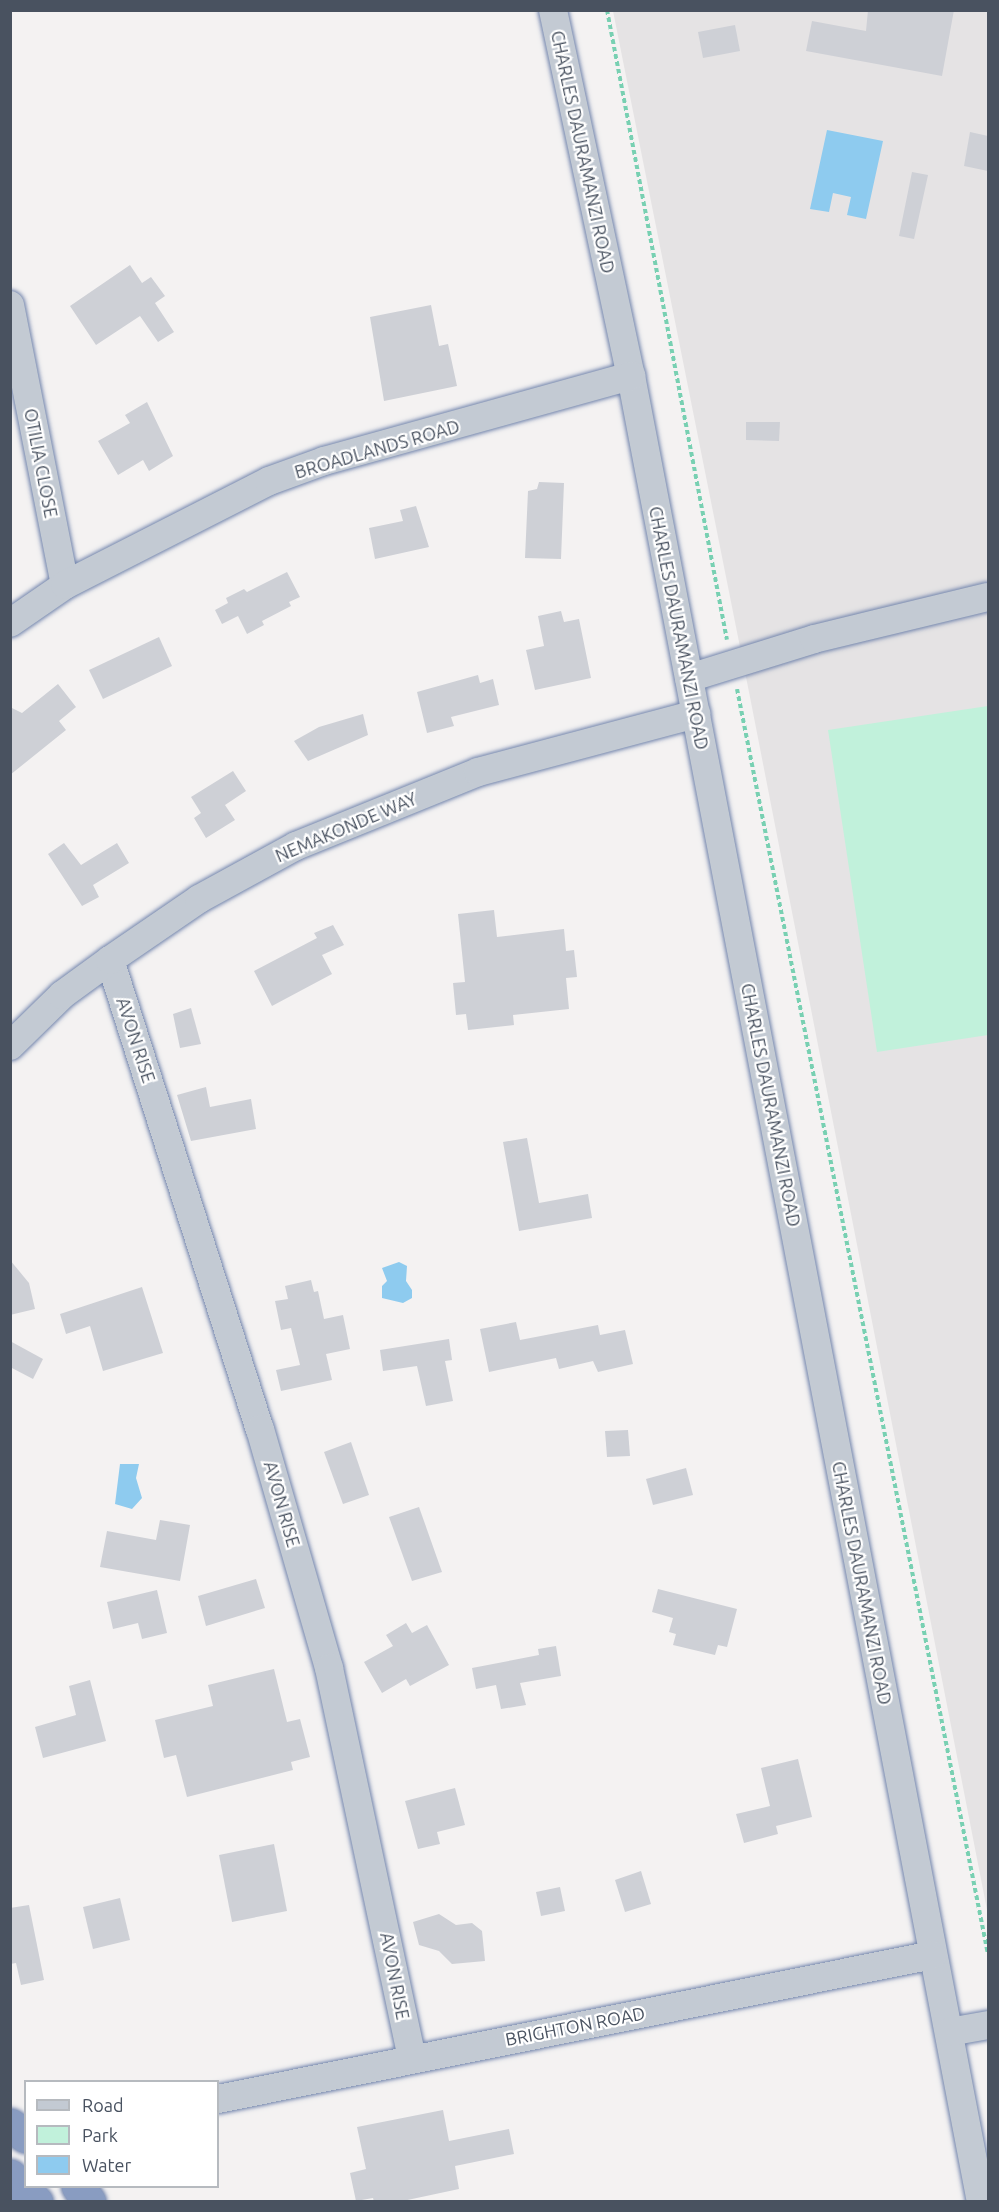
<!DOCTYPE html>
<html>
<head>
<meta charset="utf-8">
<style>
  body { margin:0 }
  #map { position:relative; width:999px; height:2212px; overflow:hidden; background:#f4f2f2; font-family:Ubuntu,sans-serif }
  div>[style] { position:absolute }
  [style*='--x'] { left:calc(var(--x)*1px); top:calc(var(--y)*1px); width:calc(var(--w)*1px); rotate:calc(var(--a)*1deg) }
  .education>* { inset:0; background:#e5e3e4 }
  .green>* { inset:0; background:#c1f1db }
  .water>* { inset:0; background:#8ecbef }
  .building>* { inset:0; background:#ced0d6 }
  .path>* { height:4px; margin-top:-2px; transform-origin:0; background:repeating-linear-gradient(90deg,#78d0b2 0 4.5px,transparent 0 7.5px) }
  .roads { filter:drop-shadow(0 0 2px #7486ad) drop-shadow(0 0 2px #7486ad) }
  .minor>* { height:28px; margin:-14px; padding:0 14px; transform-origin:14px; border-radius:14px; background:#c3cad3 }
  .highway>* { height:33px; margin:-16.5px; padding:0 16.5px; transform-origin:16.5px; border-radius:16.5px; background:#899cc1 }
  span { translate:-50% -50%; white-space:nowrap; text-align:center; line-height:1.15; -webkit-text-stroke:4.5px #fff; paint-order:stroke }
  .street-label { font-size:18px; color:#495260 }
  .frame { position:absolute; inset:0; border:12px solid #495260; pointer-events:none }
  .legend { position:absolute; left:24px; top:2080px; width:195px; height:108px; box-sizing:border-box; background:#fff; border:2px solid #b6babf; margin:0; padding:8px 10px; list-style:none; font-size:18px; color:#495260 }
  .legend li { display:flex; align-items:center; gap:12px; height:30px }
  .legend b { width:30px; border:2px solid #b6babf }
</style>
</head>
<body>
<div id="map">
  <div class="education">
    <i style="clip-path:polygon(613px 11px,988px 11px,988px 1915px,749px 692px)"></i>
  </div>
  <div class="green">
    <i style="clip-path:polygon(988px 706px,988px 1035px,877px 1052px,828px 730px)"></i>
  </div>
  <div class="water">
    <i style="clip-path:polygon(827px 130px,883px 141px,866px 219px,847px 215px,851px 197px,833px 193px,829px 212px,810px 209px)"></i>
    <i style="clip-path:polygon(399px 1262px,407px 1266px,406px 1281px,412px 1290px,412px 1298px,403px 1303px,382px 1298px,382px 1286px,387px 1281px,382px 1268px)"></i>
    <i style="clip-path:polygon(120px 1464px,139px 1464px,136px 1478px,142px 1498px,132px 1509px,115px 1504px)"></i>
  </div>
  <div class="building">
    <i style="clip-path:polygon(868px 10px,954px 10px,942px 76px,806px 51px,812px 21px,866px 31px)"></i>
    <i style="clip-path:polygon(735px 25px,740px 51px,703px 58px,698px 32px)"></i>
    <i style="clip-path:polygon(970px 132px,988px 136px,988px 171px,964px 166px)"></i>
    <i style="clip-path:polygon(912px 172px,928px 175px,914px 239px,899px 236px)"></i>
    <i style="clip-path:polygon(130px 265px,142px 283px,151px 277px,165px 296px,155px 303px,174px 332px,158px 342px,140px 316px,96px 345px,70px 306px)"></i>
    <i style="clip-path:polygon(431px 305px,439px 346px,448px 344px,457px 386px,384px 401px,370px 317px)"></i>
    <i style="clip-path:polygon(147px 402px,173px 456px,149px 471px,143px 460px,118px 475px,98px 441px,130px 423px,125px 415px)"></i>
    <i style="clip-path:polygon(746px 422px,780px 422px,779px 441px,746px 440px)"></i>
    <i style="clip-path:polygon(539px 482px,564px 483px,561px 559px,525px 558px,528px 491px,537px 489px)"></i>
    <i style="clip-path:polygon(416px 506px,429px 547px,375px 559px,369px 528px,403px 521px,400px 510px)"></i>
    <i style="clip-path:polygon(287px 572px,300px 597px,289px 602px,291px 606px,262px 621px,264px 625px,247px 634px,238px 616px,222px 624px,215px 610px,228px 603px,226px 598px,244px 589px,247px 592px)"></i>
    <i style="clip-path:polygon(561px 611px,564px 622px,579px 619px,591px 678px,535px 690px,526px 650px,544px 646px,538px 616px)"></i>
    <i style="clip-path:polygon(159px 637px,172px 666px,103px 699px,89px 670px)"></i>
    <i style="clip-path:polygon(478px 675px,480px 683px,493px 679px,499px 705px,451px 717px,454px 726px,427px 733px,417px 692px)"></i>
    <i style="clip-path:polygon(58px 684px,76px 707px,59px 721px,66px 730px,10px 775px,10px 707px,22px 713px)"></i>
    <i style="clip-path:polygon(363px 714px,368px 735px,308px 761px,294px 741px,319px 727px)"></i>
    <i style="clip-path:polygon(233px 771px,246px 791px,225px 805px,235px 820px,206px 838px,194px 818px,201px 813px,191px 797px)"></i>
    <i style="clip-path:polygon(64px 843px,81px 865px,117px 843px,129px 863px,93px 885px,99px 897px,82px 906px,48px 854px)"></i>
    <i style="clip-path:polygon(494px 910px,497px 937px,564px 929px,566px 951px,574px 950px,577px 977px,566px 978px,569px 1009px,513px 1015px,514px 1025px,468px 1030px,466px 1014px,456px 1015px,453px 983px,465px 982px,458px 914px)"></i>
    <i style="clip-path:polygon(333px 925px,344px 945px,322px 955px,332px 974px,272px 1006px,254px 971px,317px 938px,314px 933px)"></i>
    <i style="clip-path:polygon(191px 1008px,201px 1044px,180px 1048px,173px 1014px)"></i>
    <i style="clip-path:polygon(206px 1087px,210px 1107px,251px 1099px,256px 1129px,191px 1141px,177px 1095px)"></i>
    <i style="clip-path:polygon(527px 1138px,539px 1203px,588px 1194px,592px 1218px,519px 1231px,503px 1142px)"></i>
    <i style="clip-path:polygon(10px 1260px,29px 1283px,35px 1309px,10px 1315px)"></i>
    <i style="clip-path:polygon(311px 1280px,314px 1292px,318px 1291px,324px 1319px,343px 1315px,350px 1349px,326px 1354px,332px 1380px,281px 1391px,276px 1370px,300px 1365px,291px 1328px,281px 1330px,275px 1301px,288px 1299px,285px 1286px)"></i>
    <i style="clip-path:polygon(142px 1287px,163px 1353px,103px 1371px,90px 1326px,66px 1334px,60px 1314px)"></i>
    <i style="clip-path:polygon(516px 1322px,520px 1340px,598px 1325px,600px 1335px,625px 1330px,633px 1364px,598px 1372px,593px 1361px,559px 1369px,556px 1358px,489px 1372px,480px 1329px)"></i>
    <i style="clip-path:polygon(449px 1339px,452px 1360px,445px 1361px,453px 1401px,426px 1406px,417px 1366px,383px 1371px,380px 1350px)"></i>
    <i style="clip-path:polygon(10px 1341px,43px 1359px,33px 1379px,10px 1367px)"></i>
    <i style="clip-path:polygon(628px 1430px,630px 1456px,607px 1457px,605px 1431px)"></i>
    <i style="clip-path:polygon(351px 1442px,369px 1495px,343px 1504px,324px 1452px)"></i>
    <i style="clip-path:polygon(686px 1468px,693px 1495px,653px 1505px,646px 1479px)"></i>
    <i style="clip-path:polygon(419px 1507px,442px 1572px,412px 1581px,389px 1517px)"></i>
    <i style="clip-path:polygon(160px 1520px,190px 1525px,180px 1581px,100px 1567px,107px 1531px,156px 1540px)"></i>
    <i style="clip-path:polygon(256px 1579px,265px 1608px,206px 1626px,198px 1596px)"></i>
    <i style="clip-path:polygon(658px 1589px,737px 1609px,727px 1647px,718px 1645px,715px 1655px,673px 1645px,676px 1634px,669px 1632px,673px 1618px,652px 1612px)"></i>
    <i style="clip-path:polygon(157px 1590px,167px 1633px,142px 1639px,138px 1623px,113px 1629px,107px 1602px)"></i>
    <i style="clip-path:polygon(406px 1623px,412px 1633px,427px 1625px,449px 1665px,410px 1686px,406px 1679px,382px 1693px,364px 1662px,393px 1646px,386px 1635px)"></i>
    <i style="clip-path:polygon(556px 1646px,561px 1676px,520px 1683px,526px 1705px,501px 1709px,496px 1685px,476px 1689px,472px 1668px,539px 1655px,538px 1649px)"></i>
    <i style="clip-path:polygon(274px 1669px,287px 1722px,300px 1719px,310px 1757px,291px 1762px,293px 1770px,187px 1797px,176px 1755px,164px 1758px,155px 1720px,213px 1706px,208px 1685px)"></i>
    <i style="clip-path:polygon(90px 1680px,106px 1741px,43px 1758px,35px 1727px,76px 1715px,69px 1686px)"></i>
    <i style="clip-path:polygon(798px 1759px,812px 1817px,776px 1826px,778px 1834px,744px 1843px,736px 1814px,770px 1806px,761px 1768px)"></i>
    <i style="clip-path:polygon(455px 1788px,465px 1825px,437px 1832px,440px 1844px,418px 1849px,405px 1801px)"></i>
    <i style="clip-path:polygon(274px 1844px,287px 1911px,232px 1922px,219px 1855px)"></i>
    <i style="clip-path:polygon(641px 1871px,651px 1904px,625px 1912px,615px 1880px)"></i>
    <i style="clip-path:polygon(560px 1887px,565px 1911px,541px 1916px,536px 1892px)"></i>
    <i style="clip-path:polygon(120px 1898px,130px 1940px,93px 1949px,83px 1907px)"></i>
    <i style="clip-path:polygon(29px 1905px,44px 1980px,21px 1985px,16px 1963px,10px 1964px,10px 1908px)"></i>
    <i style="clip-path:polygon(439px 1914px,456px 1925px,472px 1923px,482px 1931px,485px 1961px,452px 1964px,439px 1951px,419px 1945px,413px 1922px)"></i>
    <i style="clip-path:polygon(443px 2110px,449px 2141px,509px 2129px,514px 2154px,455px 2166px,459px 2189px,398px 2202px,374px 2202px,373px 2198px,356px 2201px,350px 2173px,366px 2169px,357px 2127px)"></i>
  </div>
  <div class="path">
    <i style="--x:607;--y:10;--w:641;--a:79.22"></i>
    <i style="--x:737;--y:689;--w:1290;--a:78.78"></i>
  </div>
  <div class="roads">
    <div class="minor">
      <i style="--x:553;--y:10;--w:374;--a:78"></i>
      <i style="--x:631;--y:376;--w:1859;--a:79.15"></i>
      <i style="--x:10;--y:305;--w:285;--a:78.9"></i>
      <i style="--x:10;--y:623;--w:67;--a:-34.6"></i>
      <i style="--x:65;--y:585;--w:229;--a:-27"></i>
      <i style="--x:269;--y:481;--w:59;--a:-20"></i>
      <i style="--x:324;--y:461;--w:319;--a:-15.5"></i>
      <i style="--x:689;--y:678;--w:131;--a:-17.3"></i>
      <i style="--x:814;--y:639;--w:179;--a:-13.6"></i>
      <i style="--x:110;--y:960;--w:492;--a:72.3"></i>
      <i style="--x:260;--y:1429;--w:249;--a:73.9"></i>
      <i style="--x:329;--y:1668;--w:400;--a:78"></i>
      <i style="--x:10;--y:1046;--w:73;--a:-44.4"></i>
      <i style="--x:62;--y:995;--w:59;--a:-36.1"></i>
      <i style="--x:110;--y:960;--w:108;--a:-34.4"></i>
      <i style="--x:199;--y:899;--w:111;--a:-28.7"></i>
      <i style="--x:296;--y:846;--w:196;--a:-22.1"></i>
      <i style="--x:478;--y:772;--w:226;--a:-14.9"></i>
      <i style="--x:949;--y:2032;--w:40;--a:-10"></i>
      <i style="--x:218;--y:2099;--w:729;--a:-11.39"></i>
    </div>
    <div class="highway">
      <i style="--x:10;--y:2125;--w:19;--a:35"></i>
      <i style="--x:10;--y:2176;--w:37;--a:45"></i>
      <i style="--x:78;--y:2186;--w:19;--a:55"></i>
    </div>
  </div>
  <div class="street-label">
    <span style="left:583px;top:152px;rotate:78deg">CHARLES DAURAMANZI ROAD</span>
    <span style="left:377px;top:449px;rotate:-16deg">BROADLANDS ROAD</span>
    <span style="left:41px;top:463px;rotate:79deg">OTILIA CLOSE</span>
    <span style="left:679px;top:628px;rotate:79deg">CHARLES DAURAMANZI ROAD</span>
    <span style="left:346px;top:827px;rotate:-23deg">NEMAKONDE WAY</span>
    <span style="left:136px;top:1040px;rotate:72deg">AVON RISE</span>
    <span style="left:771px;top:1105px;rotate:79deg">CHARLES DAURAMANZI ROAD</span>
    <span style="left:282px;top:1504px;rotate:74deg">AVON RISE</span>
    <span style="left:862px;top:1583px;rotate:79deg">CHARLES DAURAMANZI ROAD</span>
    <span style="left:395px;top:1976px;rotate:79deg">AVON RISE</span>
    <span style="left:575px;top:2026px;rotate:-11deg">BRIGHTON ROAD</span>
  </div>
  <div class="frame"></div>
  <ul class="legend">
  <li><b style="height:8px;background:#c3cad3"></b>Road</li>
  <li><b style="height:16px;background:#c1f1db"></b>Park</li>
  <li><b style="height:16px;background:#8ecbef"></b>Water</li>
  </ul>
</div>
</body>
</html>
